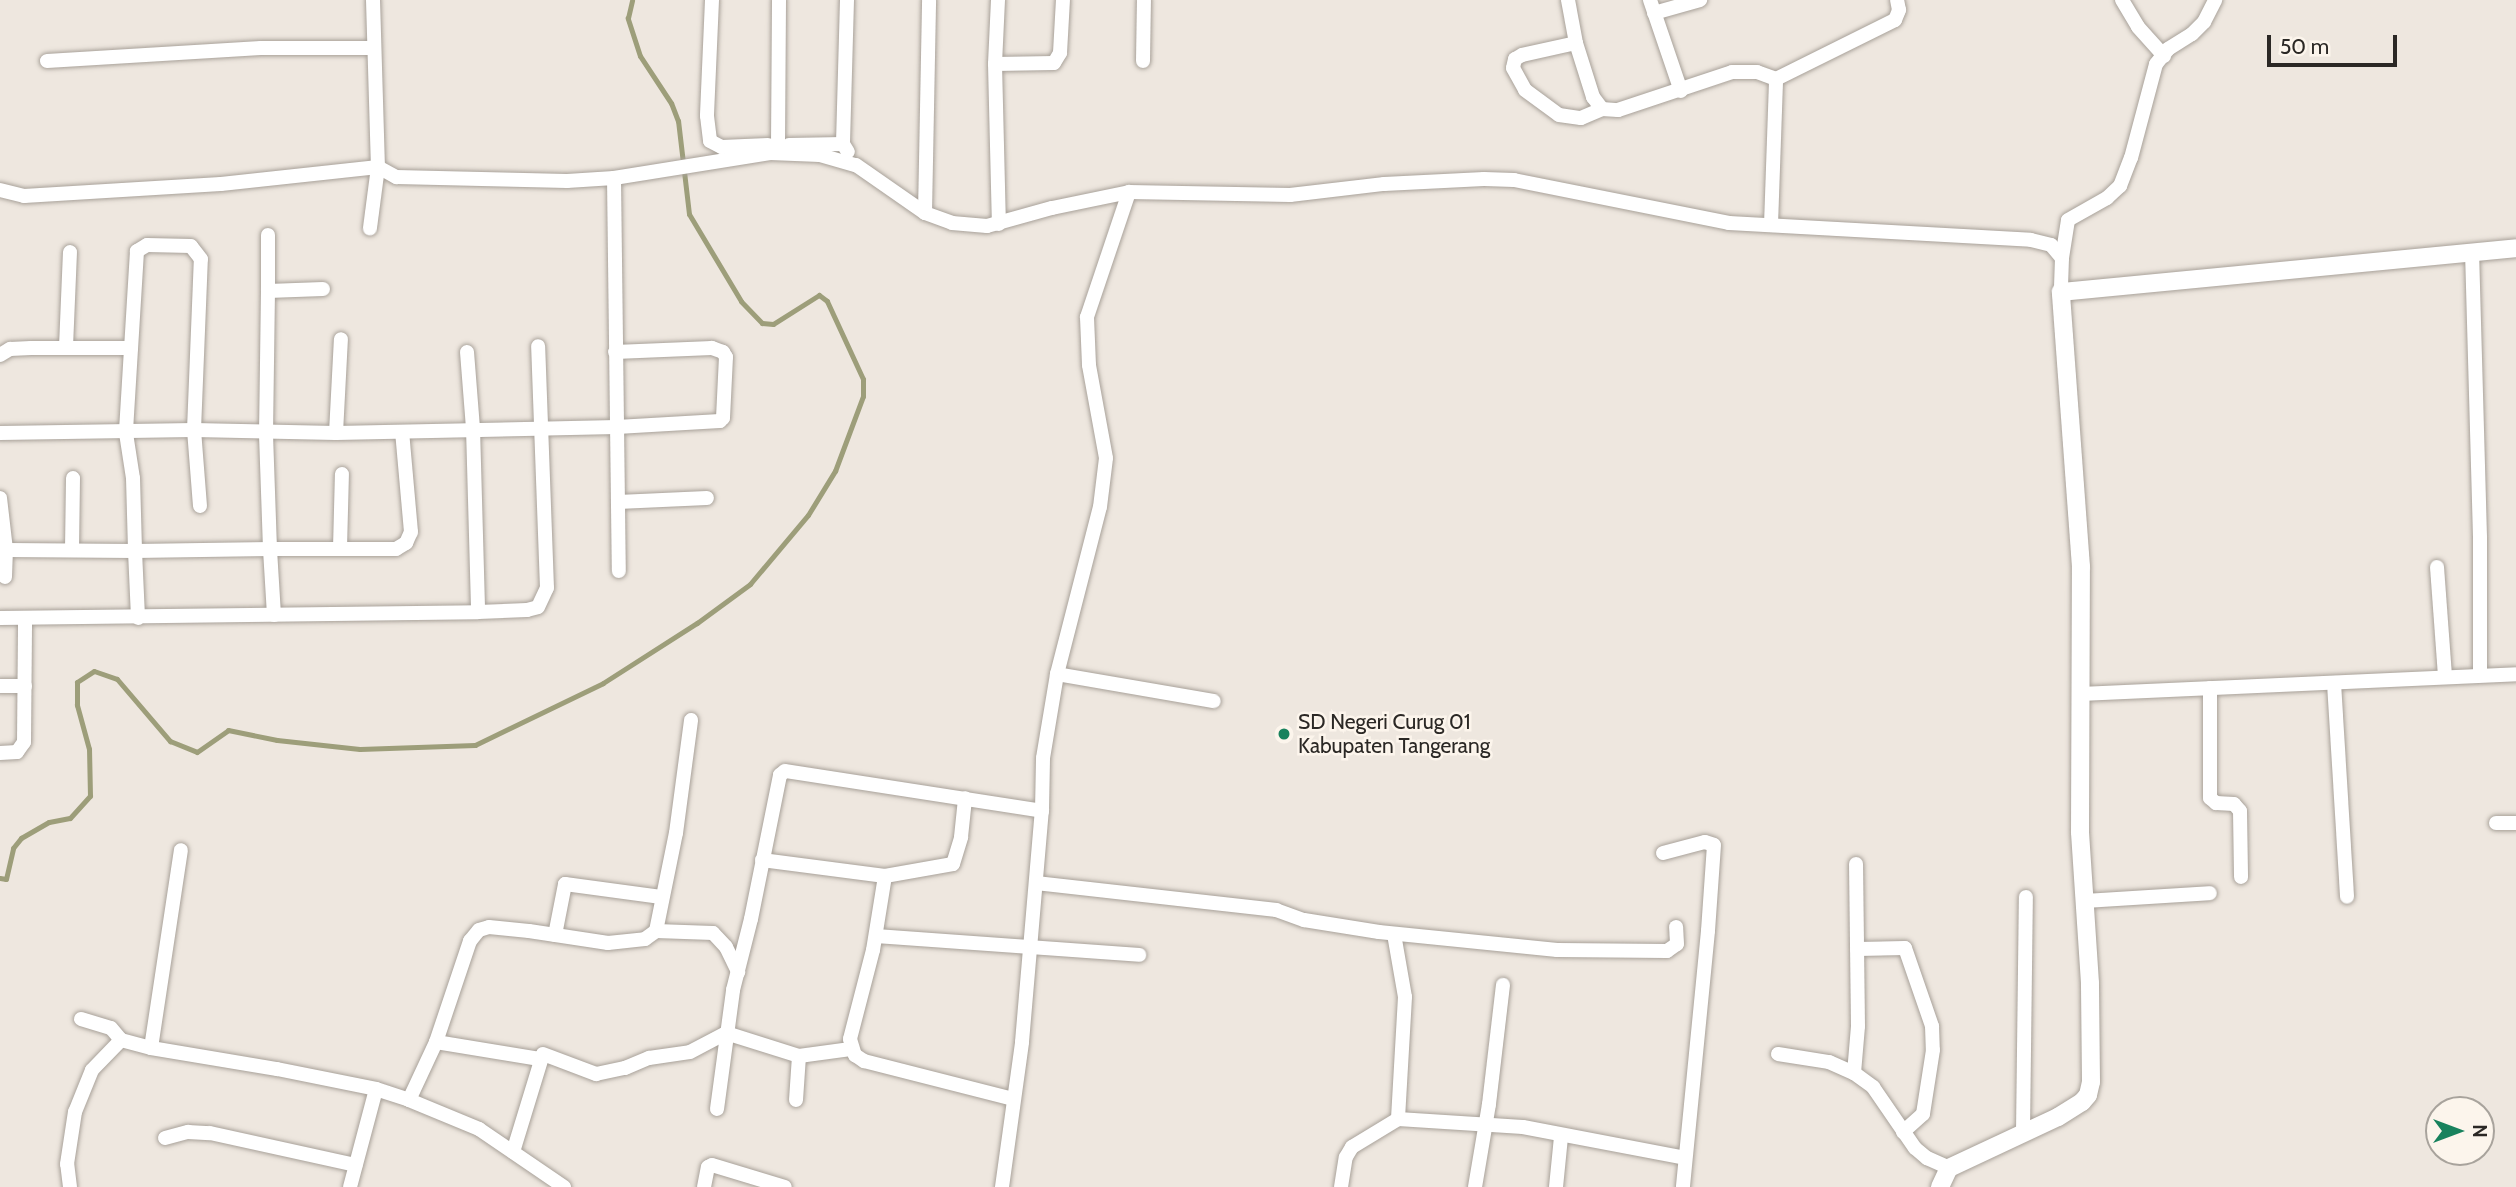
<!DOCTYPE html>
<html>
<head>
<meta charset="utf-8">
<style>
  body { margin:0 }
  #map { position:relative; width:2516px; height:1187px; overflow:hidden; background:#eee7df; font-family:Cabin,sans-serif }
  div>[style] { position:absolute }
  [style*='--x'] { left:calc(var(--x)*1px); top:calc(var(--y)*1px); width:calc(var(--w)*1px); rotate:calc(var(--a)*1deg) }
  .stream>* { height:5px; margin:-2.5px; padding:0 2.5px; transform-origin:2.5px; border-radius:2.5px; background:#9d9e7a }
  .roads { filter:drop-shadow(0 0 2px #a8a199) drop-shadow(0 0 2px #a8a199) }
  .minor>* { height:14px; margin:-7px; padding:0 7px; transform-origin:7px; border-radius:7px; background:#fff }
  .tertiary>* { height:18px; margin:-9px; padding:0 9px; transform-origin:9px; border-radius:9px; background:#fff }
  .dots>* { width:19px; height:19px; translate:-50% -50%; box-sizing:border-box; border:4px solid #fcf5ec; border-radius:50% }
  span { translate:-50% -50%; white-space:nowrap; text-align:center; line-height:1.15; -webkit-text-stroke:5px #fcf5ec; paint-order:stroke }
  .poi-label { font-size:21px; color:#2b2825 }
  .left { translate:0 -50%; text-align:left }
  .north { position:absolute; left:2425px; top:1096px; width:70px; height:70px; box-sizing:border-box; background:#fcf5ec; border:2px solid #a8a39c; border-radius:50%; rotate:90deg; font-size:19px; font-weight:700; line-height:28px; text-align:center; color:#2b2825 }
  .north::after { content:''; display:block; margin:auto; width:24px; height:32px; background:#18825d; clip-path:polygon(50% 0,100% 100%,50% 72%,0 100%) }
  .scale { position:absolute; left:2267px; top:35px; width:130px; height:32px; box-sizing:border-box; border:4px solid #2b2825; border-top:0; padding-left:9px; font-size:21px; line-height:24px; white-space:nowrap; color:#2b2825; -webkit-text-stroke:5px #fcf5ec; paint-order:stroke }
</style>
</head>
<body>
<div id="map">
  <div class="stream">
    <i style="--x:0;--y:878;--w:6;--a:9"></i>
    <i style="--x:6;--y:879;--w:32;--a:-77"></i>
    <i style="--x:13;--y:848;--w:13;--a:-51"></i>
    <i style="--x:21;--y:838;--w:32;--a:-30"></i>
    <i style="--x:49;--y:822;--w:21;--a:-11"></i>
    <i style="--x:70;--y:818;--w:30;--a:-48"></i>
    <i style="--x:90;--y:796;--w:47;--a:-91.2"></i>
    <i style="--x:89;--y:749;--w:46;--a:-105.3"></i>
    <i style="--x:77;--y:705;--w:23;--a:-90"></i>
    <i style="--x:77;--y:682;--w:20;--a:-33"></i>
    <i style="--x:94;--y:671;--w:24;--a:19"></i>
    <i style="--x:117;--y:679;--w:82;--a:49.5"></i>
    <i style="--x:170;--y:741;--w:29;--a:22"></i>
    <i style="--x:197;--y:752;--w:38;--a:-35"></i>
    <i style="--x:228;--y:730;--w:50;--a:11.5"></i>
    <i style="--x:277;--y:740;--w:83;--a:6.2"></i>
    <i style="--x:360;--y:749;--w:115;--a:-2"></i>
    <i style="--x:475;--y:745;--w:142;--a:-25.8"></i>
    <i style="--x:603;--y:683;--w:112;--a:-32.6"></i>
    <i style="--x:697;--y:623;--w:66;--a:-36.3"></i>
    <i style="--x:750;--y:584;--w:90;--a:-50"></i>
    <i style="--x:808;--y:515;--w:52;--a:-58.5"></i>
    <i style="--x:835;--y:471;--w:80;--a:-69.5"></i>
    <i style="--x:863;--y:396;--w:17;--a:-90"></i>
    <i style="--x:863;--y:379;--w:86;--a:-114.8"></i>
    <i style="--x:827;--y:301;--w:10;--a:-143"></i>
    <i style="--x:819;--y:295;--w:54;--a:147.8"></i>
    <i style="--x:773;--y:324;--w:11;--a:-175"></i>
    <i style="--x:762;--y:323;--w:30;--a:-134"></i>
    <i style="--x:741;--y:301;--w:101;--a:-120.9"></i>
    <i style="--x:689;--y:214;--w:94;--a:-96.7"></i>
    <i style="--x:678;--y:121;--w:19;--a:-111"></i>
    <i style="--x:671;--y:103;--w:56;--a:-123.4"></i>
    <i style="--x:640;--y:56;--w:40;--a:-108"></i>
    <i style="--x:628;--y:18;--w:18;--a:-77"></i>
  </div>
  <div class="roads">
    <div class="minor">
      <i style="--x:373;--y:0;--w:167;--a:88.3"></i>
      <i style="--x:378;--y:167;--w:21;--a:29"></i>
      <i style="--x:396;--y:177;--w:171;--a:1.3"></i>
      <i style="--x:567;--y:181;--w:47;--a:-3.7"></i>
      <i style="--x:614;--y:178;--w:158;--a:-9.1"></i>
      <i style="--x:770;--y:153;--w:50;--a:2.3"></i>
      <i style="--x:820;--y:155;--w:37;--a:16"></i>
      <i style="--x:856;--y:165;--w:84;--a:34.8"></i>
      <i style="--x:925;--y:213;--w:29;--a:20"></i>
      <i style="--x:952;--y:223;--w:35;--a:5"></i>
      <i style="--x:987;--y:226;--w:67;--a:-15.5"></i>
      <i style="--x:1052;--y:208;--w:79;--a:-11.7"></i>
      <i style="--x:1129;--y:192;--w:161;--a:1.1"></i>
      <i style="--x:1290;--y:195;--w:95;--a:-6.7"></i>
      <i style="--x:1384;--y:184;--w:100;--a:-2.9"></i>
      <i style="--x:1484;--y:179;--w:30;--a:2"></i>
      <i style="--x:1514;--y:180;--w:219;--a:11.3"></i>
      <i style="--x:1729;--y:223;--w:302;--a:3.2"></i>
      <i style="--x:2031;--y:240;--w:21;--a:14"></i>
      <i style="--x:2051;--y:245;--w:17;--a:50"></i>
      <i style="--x:2062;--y:258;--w:34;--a:92"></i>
      <i style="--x:712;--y:0;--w:116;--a:92.5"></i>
      <i style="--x:707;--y:116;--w:25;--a:83"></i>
      <i style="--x:710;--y:141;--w:13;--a:27"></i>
      <i style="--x:722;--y:147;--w:46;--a:-2.5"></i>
      <i style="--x:847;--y:0;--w:144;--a:91.6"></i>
      <i style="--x:843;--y:144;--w:9;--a:58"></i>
      <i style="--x:998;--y:0;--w:64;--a:92.7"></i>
      <i style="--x:995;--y:64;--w:160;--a:88.6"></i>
      <i style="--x:1568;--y:0;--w:44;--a:79.5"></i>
      <i style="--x:1576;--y:43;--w:57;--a:72.5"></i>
      <i style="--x:1593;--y:97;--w:15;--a:53"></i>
      <i style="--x:1602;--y:109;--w:16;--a:4"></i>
      <i style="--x:1618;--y:110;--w:120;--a:-18.4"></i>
      <i style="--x:1732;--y:72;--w:25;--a:0"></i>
      <i style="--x:1757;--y:72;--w:20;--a:20"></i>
      <i style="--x:1650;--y:0;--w:96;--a:71.2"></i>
      <i style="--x:2122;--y:0;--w:31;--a:59"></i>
      <i style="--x:2138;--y:27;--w:39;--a:48"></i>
      <i style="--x:1654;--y:13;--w:48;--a:-15.8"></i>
      <i style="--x:1576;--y:43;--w:55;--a:167.5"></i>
      <i style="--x:1522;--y:55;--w:8;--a:150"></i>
      <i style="--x:1515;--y:59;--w:9;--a:103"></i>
      <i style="--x:1513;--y:68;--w:25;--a:61"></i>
      <i style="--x:1525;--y:90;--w:42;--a:36.3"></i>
      <i style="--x:1559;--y:115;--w:22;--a:8"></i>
      <i style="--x:1581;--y:118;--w:23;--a:-23"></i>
      <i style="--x:47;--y:61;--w:214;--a:-3.5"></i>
      <i style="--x:261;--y:48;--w:112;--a:0"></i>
      <i style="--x:1143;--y:61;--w:61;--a:-89.1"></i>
      <i style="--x:995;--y:64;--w:59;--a:-1"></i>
      <i style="--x:1054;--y:63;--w:12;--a:-59"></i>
      <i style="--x:1060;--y:53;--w:53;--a:-86.8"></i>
      <i style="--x:778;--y:145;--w:145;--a:-89.6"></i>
      <i style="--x:789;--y:145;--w:54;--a:-1.1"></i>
      <i style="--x:614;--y:178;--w:393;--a:89.3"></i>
      <i style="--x:0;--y:190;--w:25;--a:14"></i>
      <i style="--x:24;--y:196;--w:197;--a:-3.5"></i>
      <i style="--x:221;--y:184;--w:158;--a:-6.2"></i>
      <i style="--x:378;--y:167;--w:62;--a:97.5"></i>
      <i style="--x:925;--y:213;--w:213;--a:-88.9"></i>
      <i style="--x:1771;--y:225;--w:146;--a:-88"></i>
      <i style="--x:1776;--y:79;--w:133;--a:-26.4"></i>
      <i style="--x:1895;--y:20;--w:11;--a:-68"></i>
      <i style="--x:1899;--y:10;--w:10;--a:-101"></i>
      <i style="--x:268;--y:235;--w:56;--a:90"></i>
      <i style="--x:2472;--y:251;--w:286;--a:88.4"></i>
      <i style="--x:2480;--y:537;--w:137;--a:90"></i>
      <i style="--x:2062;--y:258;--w:38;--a:-81"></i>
      <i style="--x:2068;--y:220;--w:45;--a:-29.4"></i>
      <i style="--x:2107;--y:198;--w:18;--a:-43"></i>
      <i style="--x:2120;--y:186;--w:30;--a:-69"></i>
      <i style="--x:2131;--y:158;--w:97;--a:-75.1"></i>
      <i style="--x:2156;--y:64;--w:19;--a:-51"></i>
      <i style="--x:2168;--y:49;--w:28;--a:-32"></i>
      <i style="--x:2192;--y:34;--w:17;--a:-45"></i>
      <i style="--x:2204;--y:22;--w:25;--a:-63"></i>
      <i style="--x:66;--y:347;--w:95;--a:-87.6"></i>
      <i style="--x:467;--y:352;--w:76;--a:85.5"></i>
      <i style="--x:473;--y:428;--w:184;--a:88.4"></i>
      <i style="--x:0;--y:355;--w:12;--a:-31"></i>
      <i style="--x:10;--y:349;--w:21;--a:-3"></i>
      <i style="--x:31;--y:348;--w:100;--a:0"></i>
      <i style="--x:0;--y:433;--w:194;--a:-0.9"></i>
      <i style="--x:194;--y:430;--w:142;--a:1.2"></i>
      <i style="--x:336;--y:433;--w:281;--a:-1.2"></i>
      <i style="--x:617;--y:427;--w:103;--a:-3.3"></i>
      <i style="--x:720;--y:421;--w:4;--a:-45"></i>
      <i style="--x:723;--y:418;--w:61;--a:-87.2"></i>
      <i style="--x:726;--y:357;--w:6;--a:-121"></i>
      <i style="--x:723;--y:352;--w:12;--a:-160"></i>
      <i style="--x:712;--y:348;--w:97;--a:177.6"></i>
      <i style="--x:336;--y:433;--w:94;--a:-87"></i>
      <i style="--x:0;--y:498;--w:52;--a:83.4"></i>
      <i style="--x:6;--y:550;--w:129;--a:0.4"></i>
      <i style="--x:135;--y:551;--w:67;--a:87.4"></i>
      <i style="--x:618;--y:502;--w:89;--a:-2.6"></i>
      <i style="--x:200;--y:506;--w:76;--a:-94.5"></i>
      <i style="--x:194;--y:430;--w:171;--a:-87.7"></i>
      <i style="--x:201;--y:259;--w:16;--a:-128"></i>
      <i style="--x:191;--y:246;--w:44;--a:-178.7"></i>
      <i style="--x:147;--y:245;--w:12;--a:149"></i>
      <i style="--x:137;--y:251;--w:182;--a:93.5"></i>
      <i style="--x:126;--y:433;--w:46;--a:81.2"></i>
      <i style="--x:133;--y:478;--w:73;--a:88.4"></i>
      <i style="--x:135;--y:551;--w:135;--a:-0.8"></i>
      <i style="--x:270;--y:549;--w:115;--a:-92"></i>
      <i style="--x:266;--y:434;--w:143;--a:-89.2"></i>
      <i style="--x:268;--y:291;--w:55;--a:-2.1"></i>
      <i style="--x:340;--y:548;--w:74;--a:-88.5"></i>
      <i style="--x:72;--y:550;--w:72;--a:-89.2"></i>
      <i style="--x:2437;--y:567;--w:109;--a:85.8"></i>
      <i style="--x:5;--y:577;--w:27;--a:-88"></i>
      <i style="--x:274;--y:615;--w:66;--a:-93.5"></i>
      <i style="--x:270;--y:549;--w:126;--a:0"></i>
      <i style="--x:396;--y:549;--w:12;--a:-31"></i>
      <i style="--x:406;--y:543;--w:12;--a:-66"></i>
      <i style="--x:411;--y:532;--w:100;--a:-95.1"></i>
      <i style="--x:0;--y:618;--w:478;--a:-0.7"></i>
      <i style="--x:478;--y:612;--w:49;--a:-2.3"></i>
      <i style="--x:527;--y:610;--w:11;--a:-15"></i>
      <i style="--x:538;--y:607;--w:21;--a:-65"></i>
      <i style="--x:547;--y:588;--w:242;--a:-92.1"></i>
      <i style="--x:1057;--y:674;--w:159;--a:9.8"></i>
      <i style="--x:2334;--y:683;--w:214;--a:86.5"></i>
      <i style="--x:0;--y:686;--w:25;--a:0"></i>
      <i style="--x:2210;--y:688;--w:110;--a:90"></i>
      <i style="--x:2210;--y:798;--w:8;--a:40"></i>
      <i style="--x:2216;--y:803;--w:18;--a:3"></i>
      <i style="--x:2234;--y:804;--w:9;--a:49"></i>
      <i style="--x:2240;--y:811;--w:66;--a:89.1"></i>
      <i style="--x:2082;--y:694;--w:434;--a:-2.6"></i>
      <i style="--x:0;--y:753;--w:17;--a:-3"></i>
      <i style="--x:17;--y:752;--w:12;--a:-55"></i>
      <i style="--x:24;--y:742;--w:124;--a:-89.5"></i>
      <i style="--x:2496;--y:823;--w:20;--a:0"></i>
      <i style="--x:1663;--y:853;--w:43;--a:-14.7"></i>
      <i style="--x:1705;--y:842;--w:9;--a:18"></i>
      <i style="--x:1714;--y:845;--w:86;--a:94"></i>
      <i style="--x:1708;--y:931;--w:257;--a:95.6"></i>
      <i style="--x:762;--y:860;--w:124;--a:7.4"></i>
      <i style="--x:885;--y:876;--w:75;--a:99.2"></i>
      <i style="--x:873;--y:950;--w:92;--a:104.5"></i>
      <i style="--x:850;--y:1039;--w:17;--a:73"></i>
      <i style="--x:855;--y:1055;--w:11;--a:34"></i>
      <i style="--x:864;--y:1061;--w:154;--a:14.3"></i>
      <i style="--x:885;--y:876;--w:69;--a:-10"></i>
      <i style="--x:953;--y:864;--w:28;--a:-73"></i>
      <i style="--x:961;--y:837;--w:39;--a:-84"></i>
      <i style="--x:1036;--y:883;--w:242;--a:6.4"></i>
      <i style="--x:1276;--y:910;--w:30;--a:20"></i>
      <i style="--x:1304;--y:920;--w:76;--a:9.1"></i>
      <i style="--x:1379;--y:932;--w:179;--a:5.8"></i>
      <i style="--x:1557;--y:950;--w:110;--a:0.5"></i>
      <i style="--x:1667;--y:951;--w:12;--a:-35"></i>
      <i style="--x:1677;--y:944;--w:17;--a:-93"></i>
      <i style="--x:2084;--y:901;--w:126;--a:-3.6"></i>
      <i style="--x:656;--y:931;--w:57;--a:2"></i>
      <i style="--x:713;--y:933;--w:19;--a:47"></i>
      <i style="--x:726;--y:947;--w:28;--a:64"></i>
      <i style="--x:1394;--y:934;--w:64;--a:80.1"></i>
      <i style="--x:1405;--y:997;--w:122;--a:93.3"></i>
      <i style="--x:555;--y:935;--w:52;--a:-78.9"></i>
      <i style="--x:565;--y:884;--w:97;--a:7.7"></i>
      <i style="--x:876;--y:936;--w:264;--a:4.1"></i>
      <i style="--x:1857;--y:949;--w:48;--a:-1.2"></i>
      <i style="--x:1905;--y:948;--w:83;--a:70.9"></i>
      <i style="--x:1932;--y:1026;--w:24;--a:88"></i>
      <i style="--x:1933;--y:1050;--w:65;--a:98.9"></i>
      <i style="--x:1923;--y:1114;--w:27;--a:138"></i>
      <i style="--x:81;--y:1019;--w:31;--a:17"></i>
      <i style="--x:111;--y:1028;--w:16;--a:50"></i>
      <i style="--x:436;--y:1042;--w:105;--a:9.3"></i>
      <i style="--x:151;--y:1048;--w:200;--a:-81.4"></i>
      <i style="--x:1778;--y:1054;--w:52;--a:8.9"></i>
      <i style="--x:1829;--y:1062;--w:27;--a:24"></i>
      <i style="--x:1854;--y:1073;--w:24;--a:36"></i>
      <i style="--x:1873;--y:1087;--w:74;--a:55.5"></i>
      <i style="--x:1915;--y:1148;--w:16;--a:40"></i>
      <i style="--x:1927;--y:1158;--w:24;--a:24"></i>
      <i style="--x:1854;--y:1073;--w:47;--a:-85.1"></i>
      <i style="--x:1858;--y:1026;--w:162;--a:-90.7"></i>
      <i style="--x:409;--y:1100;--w:64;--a:-65"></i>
      <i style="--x:436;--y:1042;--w:107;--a:-71.4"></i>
      <i style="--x:470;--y:941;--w:14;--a:-51"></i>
      <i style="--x:479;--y:930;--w:10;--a:-17"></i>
      <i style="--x:489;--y:927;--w:40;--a:5.7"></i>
      <i style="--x:529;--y:931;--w:80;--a:8.6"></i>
      <i style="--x:608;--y:943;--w:37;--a:-6"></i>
      <i style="--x:645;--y:939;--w:14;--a:-36"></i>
      <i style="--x:656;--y:931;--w:100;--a:-78.5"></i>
      <i style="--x:676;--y:833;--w:114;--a:-82.4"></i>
      <i style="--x:796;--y:1100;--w:44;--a:-86.1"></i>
      <i style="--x:717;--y:1109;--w:120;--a:-82.3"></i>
      <i style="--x:733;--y:990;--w:73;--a:-75.8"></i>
      <i style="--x:751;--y:919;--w:147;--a:-78.6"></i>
      <i style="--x:780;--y:775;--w:6;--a:-39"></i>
      <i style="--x:785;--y:771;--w:260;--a:8.8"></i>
      <i style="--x:2023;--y:1132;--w:235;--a:-89.3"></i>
      <i style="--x:165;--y:1138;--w:24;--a:-15"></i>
      <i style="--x:188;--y:1132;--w:22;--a:3"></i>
      <i style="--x:210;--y:1133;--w:149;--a:12.4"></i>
      <i style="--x:513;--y:1152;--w:102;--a:-73"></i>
      <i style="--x:543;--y:1054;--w:57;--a:20.7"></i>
      <i style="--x:596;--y:1074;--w:30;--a:-12"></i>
      <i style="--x:625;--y:1068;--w:26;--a:-23"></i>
      <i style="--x:649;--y:1058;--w:41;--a:-8.3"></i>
      <i style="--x:690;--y:1052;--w:41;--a:-27.8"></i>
      <i style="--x:726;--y:1033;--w:77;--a:17.5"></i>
      <i style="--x:799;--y:1056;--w:52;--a:-7.7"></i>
      <i style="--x:70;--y:1187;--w:23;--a:-97"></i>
      <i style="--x:67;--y:1164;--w:53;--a:-81.3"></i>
      <i style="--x:75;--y:1112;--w:45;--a:-68"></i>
      <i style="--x:92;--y:1070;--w:42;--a:-46"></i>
      <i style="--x:121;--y:1040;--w:31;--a:15"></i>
      <i style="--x:151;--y:1048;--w:128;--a:9.5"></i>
      <i style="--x:277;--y:1069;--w:101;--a:11.4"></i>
      <i style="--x:376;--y:1089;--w:35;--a:18"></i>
      <i style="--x:409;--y:1100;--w:76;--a:22.5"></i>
      <i style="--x:479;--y:1129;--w:103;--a:34.3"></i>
      <i style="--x:350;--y:1187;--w:101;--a:-75.1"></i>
      <i style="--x:704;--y:1187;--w:20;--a:-79"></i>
      <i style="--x:708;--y:1167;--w:4;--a:-27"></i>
      <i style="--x:712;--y:1165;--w:76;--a:16.8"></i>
      <i style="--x:1002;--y:1187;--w:146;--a:-82.1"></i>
      <i style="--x:1022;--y:1042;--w:232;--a:-85.1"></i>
      <i style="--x:1042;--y:811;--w:53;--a:-88.9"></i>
      <i style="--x:1043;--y:758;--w:85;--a:-80.5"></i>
      <i style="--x:1057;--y:674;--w:172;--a:-75.6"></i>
      <i style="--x:1100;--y:507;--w:49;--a:-83"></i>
      <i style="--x:1106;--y:458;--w:95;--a:-100.4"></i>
      <i style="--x:1089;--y:365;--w:48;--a:-92.4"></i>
      <i style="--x:1087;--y:317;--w:132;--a:-71.4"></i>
      <i style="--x:1341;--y:1187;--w:30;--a:-81"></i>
      <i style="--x:1346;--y:1157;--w:12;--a:-59"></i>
      <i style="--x:1352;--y:1147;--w:54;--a:-31.3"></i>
      <i style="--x:1398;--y:1119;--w:125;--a:3.7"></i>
      <i style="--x:1523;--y:1127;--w:165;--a:10.8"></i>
      <i style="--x:1475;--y:1187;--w:84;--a:-80.4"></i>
      <i style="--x:1489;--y:1104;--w:120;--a:-83.3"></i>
      <i style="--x:1556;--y:1187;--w:50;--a:-84.3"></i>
    </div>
    <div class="tertiary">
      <i style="--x:1940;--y:1187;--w:21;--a:-65"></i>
      <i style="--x:1949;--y:1168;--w:120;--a:-25.1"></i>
      <i style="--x:2058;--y:1117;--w:28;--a:-32"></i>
      <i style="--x:2082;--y:1102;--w:9;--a:-49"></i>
      <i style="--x:2088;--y:1095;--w:13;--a:-77"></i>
      <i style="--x:2091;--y:1082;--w:99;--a:-90.6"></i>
      <i style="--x:2090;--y:983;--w:151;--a:-93.8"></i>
      <i style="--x:2080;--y:832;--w:265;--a:-89.8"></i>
      <i style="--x:2081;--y:567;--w:276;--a:-94.2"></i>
      <i style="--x:2061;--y:292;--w:457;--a:-5.5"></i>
    </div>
  </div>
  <div class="dots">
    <i style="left:1284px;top:734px;background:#18825d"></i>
  </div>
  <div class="poi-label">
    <span class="left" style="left:1298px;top:734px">SD Negeri Curug 01<br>Kabupaten Tangerang</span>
  </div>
  <div class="north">N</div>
  <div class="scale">50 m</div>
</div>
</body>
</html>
